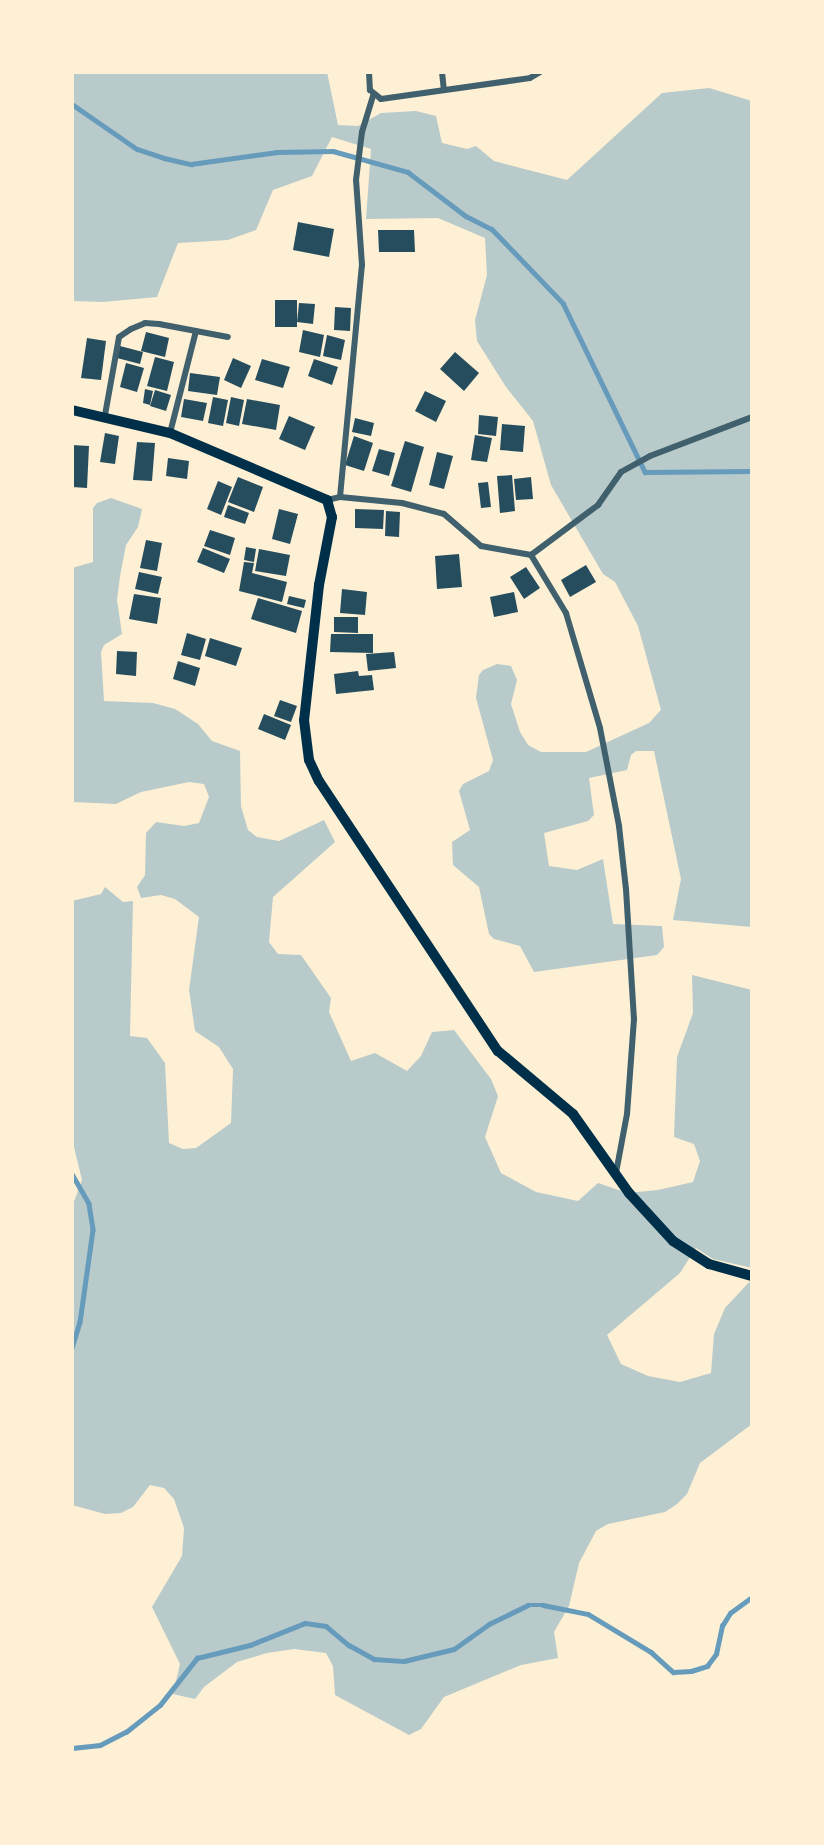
<!DOCTYPE html>
<html>
<head>
<meta charset="utf-8">
<style>
  body { margin:0 }
  #map { position:relative; width:824px; height:1845px; overflow:hidden; background:#fdf0d5; font-family:Spectral,serif }
  div>[style] { position:absolute }
  [style*='--x'] { left:calc(var(--x)*1px); top:calc(var(--y)*1px); width:calc(var(--w)*1px); rotate:calc(var(--a)*1deg) }
  .green>* { inset:0; background:#b9caca }
  .stream>* { height:4.5px; margin:-2.25px; padding:0 2.25px; transform-origin:2.25px; border-radius:2.25px; background:#669bbc }
  .building>* { inset:0; background:#264d5e }
  .minor>* { height:6px; margin:-3px; padding:0 3px; transform-origin:3px; border-radius:3px; background:#3f606c }
  .secondary>* { height:10px; margin:-5px; padding:0 5px; transform-origin:5px; border-radius:5px; background:#003049 }
  span { translate:-50% -50%; white-space:nowrap; text-align:center; line-height:1.15; -webkit-text-stroke:6px #fdf0d5; paint-order:stroke }
  .frame { position:absolute; inset:0; border:74px solid #fdf0d5; pointer-events:none }
</style>
</head>
<body>
<div id="map">
  <div class="green">
    <i style="clip-path:polygon(72px 72px,327px 72px,338px 125px,358px 126px,381px 113px,416px 111px,436px 116px,442px 143px,467px 149px,476px 146px,494px 161px,567px 180px,662px 93px,709px 88px,752px 101px,752px 927px,673px 920px,681px 879px,654px 751px,636px 751px,631px 755px,627px 770px,589px 778px,594px 815px,588px 821px,544px 833px,549px 866px,577px 870px,603px 859px,613px 924px,662px 926px,664px 947px,657px 955px,534px 972px,520px 946px,494px 939px,489px 934px,479px 887px,453px 865px,452px 842px,470px 830px,459px 791px,463px 784px,489px 771px,493px 760px,476px 698px,479px 675px,483px 670px,497px 664px,511px 666px,517px 680px,511px 704px,520px 732px,528px 745px,541px 752px,586px 752px,649px 723px,661px 710px,638px 626px,615px 582px,603px 574px,551px 485px,533px 421px,506px 387px,477px 341px,475px 320px,487px 275px,485px 238px,438px 218px,366px 219px,371px 149px,332px 137px,312px 176px,273px 190px,256px 230px,228px 240px,178px 243px,157px 297px,103px 302px,72px 301px)"></i>
    <i style="clip-path:polygon(111px 498px,142px 509px,138px 527px,126px 545px,120px 576px,117px 600px,122px 634px,104px 645px,101px 652px,104px 701px,153px 703px,175px 709px,198px 724px,212px 741px,240px 751px,241px 806px,248px 830px,257px 837px,279px 841px,324px 820px,335px 842px,273px 897px,269px 942px,278px 954px,301px 955px,331px 998px,329px 1012px,351px 1061px,375px 1053px,407px 1071px,421px 1056px,432px 1032px,454px 1030px,491px 1079px,498px 1096px,485px 1137px,501px 1173px,536px 1192px,578px 1201px,598px 1183px,627px 1193px,658px 1190px,693px 1182px,700px 1161px,694px 1144px,674px 1137px,677px 1057px,693px 1013px,692px 975px,752px 990px,752px 1268px,713px 1259px,696px 1248px,680px 1273px,607px 1335px,621px 1364px,648px 1376px,680px 1382px,711px 1373px,714px 1334px,725px 1308px,752px 1279px,752px 1424px,700px 1463px,687px 1494px,677px 1504px,665px 1512px,608px 1524px,596px 1531px,579px 1563px,569px 1606px,554px 1632px,558px 1658px,521px 1665px,444px 1697px,421px 1729px,409px 1735px,335px 1695px,333px 1666px,326px 1653px,294px 1649px,267px 1653px,237px 1662px,204px 1687px,195px 1699px,173px 1694px,180px 1664px,152px 1607px,182px 1556px,184px 1528px,174px 1499px,164px 1488px,150px 1485px,133px 1507px,121px 1513px,105px 1514px,72px 1505px,72px 1207px,82px 1180px,74px 1147px,72px 1111px,72px 901px,101px 894px,105px 887px,123px 902px,133px 901px,130px 1036px,147px 1038px,165px 1063px,169px 1143px,183px 1149px,196px 1148px,231px 1123px,233px 1069px,219px 1047px,195px 1031px,189px 990px,199px 917px,175px 899px,161px 895px,141px 898px,137px 887px,145px 875px,146px 833px,156px 822px,184px 826px,199px 823px,209px 797px,204px 784px,189px 782px,141px 792px,116px 804px,72px 802px,72px 568px,93px 562px,93px 508px,97px 503px)"></i>
  </div>
  <div class="stream">
    <i style="--x:72;--y:104;--w:79;--a:34.7"></i>
    <i style="--x:137;--y:149;--w:28;--a:18"></i>
    <i style="--x:164;--y:158;--w:28;--a:13"></i>
    <i style="--x:191;--y:164;--w:87;--a:-7.9"></i>
    <i style="--x:277;--y:152;--w:56;--a:-1"></i>
    <i style="--x:333;--y:151;--w:78;--a:15.6"></i>
    <i style="--x:408;--y:172;--w:73;--a:37.2"></i>
    <i style="--x:466;--y:216;--w:29;--a:27"></i>
    <i style="--x:492;--y:229;--w:103;--a:46.2"></i>
    <i style="--x:563;--y:303;--w:188;--a:64.1"></i>
    <i style="--x:645;--y:472;--w:107;--a:-0.5"></i>
    <i style="--x:72;--y:1174;--w:34;--a:60"></i>
    <i style="--x:89;--y:1204;--w:26;--a:81"></i>
    <i style="--x:93;--y:1230;--w:93;--a:98"></i>
    <i style="--x:80;--y:1322;--w:28;--a:107"></i>
    <i style="--x:72;--y:1748;--w:28;--a:-6"></i>
    <i style="--x:100;--y:1745;--w:29;--a:-27"></i>
    <i style="--x:126;--y:1732;--w:43;--a:-38.5"></i>
    <i style="--x:160;--y:1705;--w:60;--a:-51.8"></i>
    <i style="--x:197;--y:1658;--w:55;--a:-13.8"></i>
    <i style="--x:250;--y:1645;--w:59;--a:-21.8"></i>
    <i style="--x:305;--y:1623;--w:21;--a:8"></i>
    <i style="--x:326;--y:1626;--w:30;--a:40"></i>
    <i style="--x:349;--y:1645;--w:29;--a:29"></i>
    <i style="--x:374;--y:1659;--w:30;--a:4"></i>
    <i style="--x:404;--y:1661;--w:51;--a:-13.5"></i>
    <i style="--x:454;--y:1649;--w:43;--a:-35.5"></i>
    <i style="--x:489;--y:1624;--w:43;--a:-26"></i>
    <i style="--x:528;--y:1605;--w:15;--a:0"></i>
    <i style="--x:543;--y:1605;--w:46;--a:11.3"></i>
    <i style="--x:588;--y:1614;--w:74;--a:31.1"></i>
    <i style="--x:651;--y:1652;--w:30;--a:42"></i>
    <i style="--x:673;--y:1672;--w:18;--a:-3"></i>
    <i style="--x:691;--y:1671;--w:17;--a:-17"></i>
    <i style="--x:707;--y:1666;--w:15;--a:-53"></i>
    <i style="--x:716;--y:1654;--w:29;--a:-78"></i>
    <i style="--x:722;--y:1626;--w:15;--a:-58"></i>
    <i style="--x:730;--y:1613;--w:27;--a:-36"></i>
  </div>
  <div class="building">
    <i style="clip-path:polygon(298px 222px,334px 229px,329px 257px,293px 250px)"></i>
    <i style="clip-path:polygon(378px 230px,414px 230px,415px 252px,379px 252px)"></i>
    <i style="clip-path:polygon(275px 300px,297px 300px,297px 327px,275px 327px)"></i>
    <i style="clip-path:polygon(299px 303px,315px 304px,313px 324px,297px 322px)"></i>
    <i style="clip-path:polygon(335px 307px,351px 308px,350px 331px,334px 330px)"></i>
    <i style="clip-path:polygon(303px 330px,324px 335px,320px 357px,299px 352px)"></i>
    <i style="clip-path:polygon(146px 332px,169px 338px,165px 357px,141px 351px)"></i>
    <i style="clip-path:polygon(327px 335px,345px 340px,341px 360px,323px 356px)"></i>
    <i style="clip-path:polygon(87px 338px,106px 341px,101px 380px,81px 378px)"></i>
    <i style="clip-path:polygon(120px 346px,143px 352px,140px 364px,117px 358px)"></i>
    <i style="clip-path:polygon(455px 352px,479px 373px,464px 391px,440px 369px)"></i>
    <i style="clip-path:polygon(155px 357px,174px 362px,167px 391px,147px 386px)"></i>
    <i style="clip-path:polygon(233px 358px,251px 366px,241px 388px,224px 380px)"></i>
    <i style="clip-path:polygon(262px 359px,290px 367px,283px 388px,255px 380px)"></i>
    <i style="clip-path:polygon(314px 359px,338px 367px,332px 385px,308px 376px)"></i>
    <i style="clip-path:polygon(126px 363px,144px 368px,137px 392px,120px 387px)"></i>
    <i style="clip-path:polygon(190px 373px,220px 377px,217px 395px,188px 391px)"></i>
    <i style="clip-path:polygon(145px 389px,153px 391px,150px 405px,143px 403px)"></i>
    <i style="clip-path:polygon(155px 390px,171px 395px,166px 411px,150px 406px)"></i>
    <i style="clip-path:polygon(425px 391px,446px 401px,436px 422px,415px 411px)"></i>
    <i style="clip-path:polygon(213px 397px,228px 400px,223px 426px,208px 423px)"></i>
    <i style="clip-path:polygon(231px 397px,244px 400px,239px 426px,226px 423px)"></i>
    <i style="clip-path:polygon(184px 399px,207px 403px,203px 421px,181px 417px)"></i>
    <i style="clip-path:polygon(247px 399px,280px 405px,276px 430px,242px 424px)"></i>
    <i style="clip-path:polygon(479px 415px,498px 417px,496px 436px,478px 434px)"></i>
    <i style="clip-path:polygon(289px 416px,315px 427px,305px 450px,279px 439px)"></i>
    <i style="clip-path:polygon(355px 418px,374px 423px,371px 436px,352px 432px)"></i>
    <i style="clip-path:polygon(502px 424px,525px 426px,523px 452px,500px 450px)"></i>
    <i style="clip-path:polygon(105px 433px,119px 436px,115px 464px,100px 462px)"></i>
    <i style="clip-path:polygon(475px 435px,492px 438px,487px 462px,471px 460px)"></i>
    <i style="clip-path:polygon(354px 436px,373px 443px,364px 471px,345px 465px)"></i>
    <i style="clip-path:polygon(405px 441px,424px 447px,411px 492px,391px 486px)"></i>
    <i style="clip-path:polygon(137px 442px,155px 443px,152px 481px,133px 480px)"></i>
    <i style="clip-path:polygon(72px 445px,89px 446px,87px 488px,72px 487px)"></i>
    <i style="clip-path:polygon(379px 449px,395px 453px,389px 476px,372px 471px)"></i>
    <i style="clip-path:polygon(437px 452px,453px 456px,444px 489px,429px 485px)"></i>
    <i style="clip-path:polygon(168px 458px,189px 461px,187px 479px,166px 476px)"></i>
    <i style="clip-path:polygon(512px 475px,515px 511px,500px 513px,497px 476px)"></i>
    <i style="clip-path:polygon(238px 477px,263px 487px,254px 512px,228px 502px)"></i>
    <i style="clip-path:polygon(531px 477px,533px 499px,516px 500px,514px 479px)"></i>
    <i style="clip-path:polygon(218px 481px,232px 487px,221px 515px,207px 509px)"></i>
    <i style="clip-path:polygon(488px 482px,491px 507px,481px 508px,478px 483px)"></i>
    <i style="clip-path:polygon(228px 505px,249px 513px,245px 524px,224px 517px)"></i>
    <i style="clip-path:polygon(279px 509px,298px 514px,290px 544px,272px 539px)"></i>
    <i style="clip-path:polygon(355px 509px,384px 510px,383px 529px,355px 528px)"></i>
    <i style="clip-path:polygon(386px 511px,400px 512px,399px 537px,385px 536px)"></i>
    <i style="clip-path:polygon(210px 530px,235px 538px,230px 555px,204px 546px)"></i>
    <i style="clip-path:polygon(146px 540px,162px 543px,157px 571px,140px 568px)"></i>
    <i style="clip-path:polygon(246px 547px,256px 549px,254px 562px,244px 560px)"></i>
    <i style="clip-path:polygon(203px 548px,230px 559px,224px 573px,197px 562px)"></i>
    <i style="clip-path:polygon(259px 549px,290px 555px,286px 576px,255px 571px)"></i>
    <i style="clip-path:polygon(459px 554px,462px 587px,437px 589px,435px 556px)"></i>
    <i style="clip-path:polygon(244px 562px,254px 563px,252px 573px,287px 582px,282px 602px,239px 591px)"></i>
    <i style="clip-path:polygon(586px 565px,596px 582px,570px 597px,561px 580px)"></i>
    <i style="clip-path:polygon(526px 567px,540px 588px,524px 599px,510px 577px)"></i>
    <i style="clip-path:polygon(139px 572px,162px 577px,158px 594px,135px 589px)"></i>
    <i style="clip-path:polygon(342px 589px,367px 592px,365px 615px,340px 613px)"></i>
    <i style="clip-path:polygon(514px 592px,518px 612px,494px 617px,490px 597px)"></i>
    <i style="clip-path:polygon(134px 594px,161px 598px,157px 624px,129px 619px)"></i>
    <i style="clip-path:polygon(289px 596px,306px 600px,304px 608px,287px 604px)"></i>
    <i style="clip-path:polygon(258px 598px,302px 611px,296px 633px,251px 619px)"></i>
    <i style="clip-path:polygon(334px 617px,358px 617px,358px 633px,334px 632px)"></i>
    <i style="clip-path:polygon(187px 633px,206px 639px,200px 660px,181px 655px)"></i>
    <i style="clip-path:polygon(331px 634px,373px 634px,373px 653px,330px 652px)"></i>
    <i style="clip-path:polygon(210px 638px,242px 648px,236px 666px,205px 656px)"></i>
    <i style="clip-path:polygon(117px 651px,137px 652px,136px 676px,116px 674px)"></i>
    <i style="clip-path:polygon(394px 652px,396px 668px,368px 671px,366px 654px)"></i>
    <i style="clip-path:polygon(178px 661px,200px 668px,195px 686px,173px 679px)"></i>
    <i style="clip-path:polygon(358px 671px,359px 676px,372px 675px,374px 690px,336px 694px,334px 674px)"></i>
    <i style="clip-path:polygon(280px 700px,297px 706px,291px 722px,274px 716px)"></i>
    <i style="clip-path:polygon(264px 714px,291px 725px,285px 740px,258px 729px)"></i>
  </div>
  <div class="minor">
    <i style="--x:369;--y:72;--w:18;--a:87"></i>
    <i style="--x:370;--y:90;--w:14;--a:39"></i>
    <i style="--x:381;--y:99;--w:150;--a:-8"></i>
    <i style="--x:530;--y:78;--w:12;--a:-31"></i>
    <i style="--x:442;--y:72;--w:18;--a:84"></i>
    <i style="--x:105;--y:415;--w:79;--a:-79.8"></i>
    <i style="--x:119;--y:337;--w:14;--a:-34"></i>
    <i style="--x:131;--y:329;--w:15;--a:-23"></i>
    <i style="--x:145;--y:323;--w:14;--a:4"></i>
    <i style="--x:159;--y:324;--w:70;--a:10.7"></i>
    <i style="--x:170;--y:433;--w:105;--a:-75.7"></i>
    <i style="--x:340;--y:497;--w:62;--a:5.5"></i>
    <i style="--x:402;--y:503;--w:43;--a:14.7"></i>
    <i style="--x:444;--y:514;--w:49;--a:40.9"></i>
    <i style="--x:481;--y:546;--w:51;--a:10.2"></i>
    <i style="--x:531;--y:555;--w:68;--a:58.9"></i>
    <i style="--x:566;--y:613;--w:120;--a:73.5"></i>
    <i style="--x:600;--y:728;--w:100;--a:79"></i>
    <i style="--x:619;--y:826;--w:63;--a:83.7"></i>
    <i style="--x:626;--y:889;--w:130;--a:86.5"></i>
    <i style="--x:634;--y:1019;--w:95;--a:94.2"></i>
    <i style="--x:627;--y:1114;--w:60;--a:100.6"></i>
    <i style="--x:327;--y:500;--w:13;--a:-13"></i>
    <i style="--x:340;--y:497;--w:233;--a:-84.6"></i>
    <i style="--x:362;--y:265;--w:85;--a:-94"></i>
    <i style="--x:356;--y:180;--w:48;--a:-82.9"></i>
    <i style="--x:362;--y:132;--w:39;--a:-73"></i>
    <i style="--x:531;--y:555;--w:84;--a:-36.7"></i>
    <i style="--x:598;--y:505;--w:40;--a:-55.1"></i>
    <i style="--x:621;--y:472;--w:33;--a:-29"></i>
    <i style="--x:650;--y:456;--w:109;--a:-20.9"></i>
  </div>
  <div class="secondary">
    <i style="--x:72;--y:410;--w:101;--a:13.2"></i>
    <i style="--x:170;--y:433;--w:171;--a:23.1"></i>
    <i style="--x:327;--y:500;--w:18;--a:74"></i>
    <i style="--x:332;--y:517;--w:69;--a:100.8"></i>
    <i style="--x:319;--y:585;--w:136;--a:96.3"></i>
    <i style="--x:304;--y:720;--w:40;--a:82.9"></i>
    <i style="--x:309;--y:760;--w:23;--a:65"></i>
    <i style="--x:319;--y:781;--w:324;--a:56.5"></i>
    <i style="--x:498;--y:1051;--w:98;--a:40"></i>
    <i style="--x:573;--y:1114;--w:97;--a:54.7"></i>
    <i style="--x:629;--y:1193;--w:65;--a:47.5"></i>
    <i style="--x:673;--y:1241;--w:43;--a:32.6"></i>
    <i style="--x:709;--y:1264;--w:45;--a:15.6"></i>
  </div>
  <div class="frame"></div>
</div>
</body>
</html>
